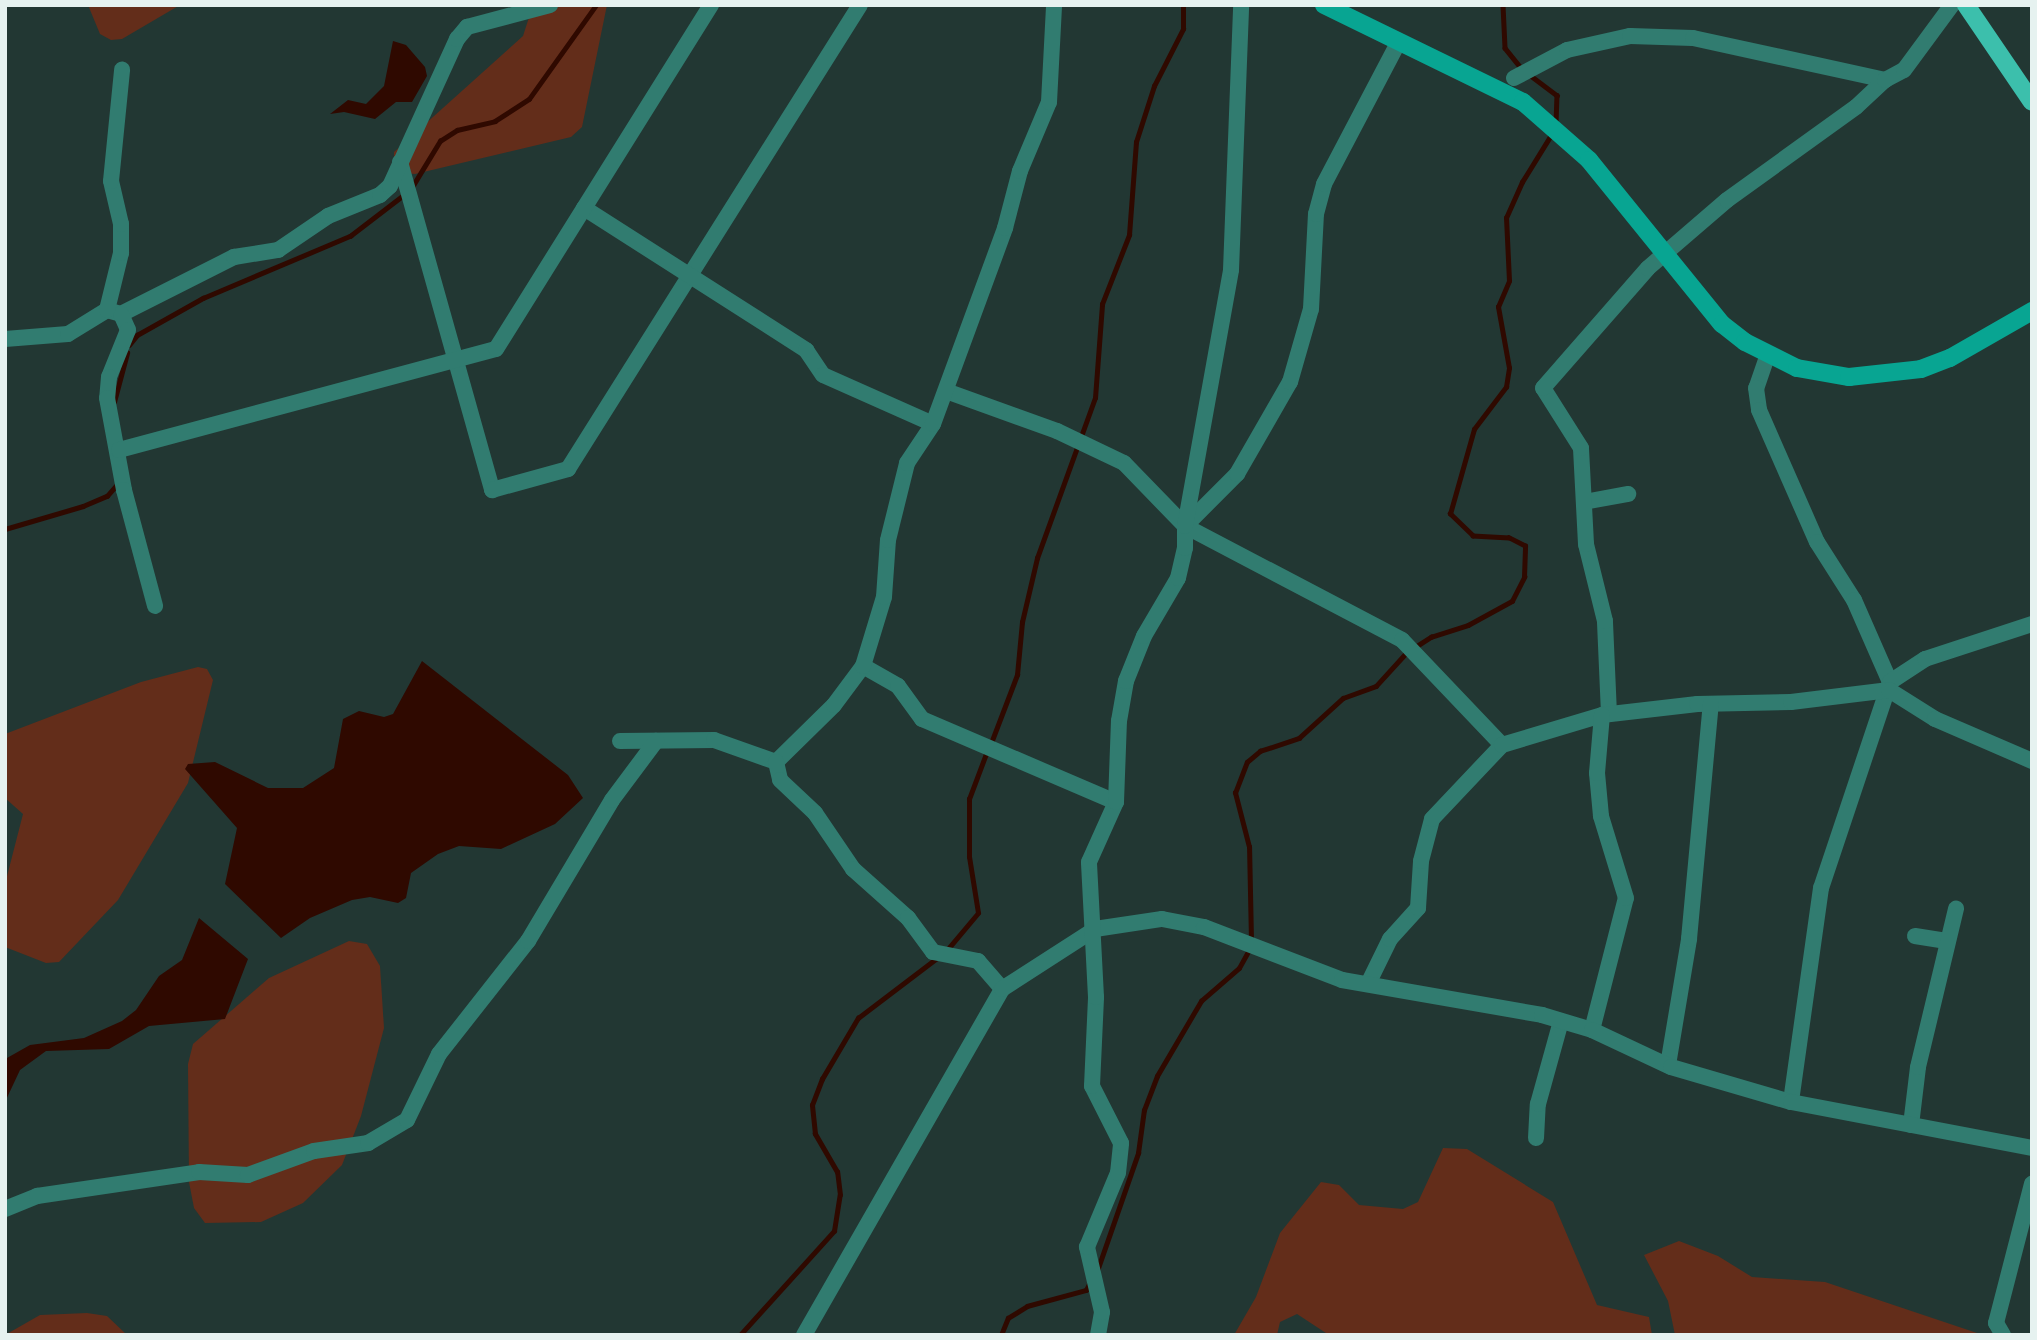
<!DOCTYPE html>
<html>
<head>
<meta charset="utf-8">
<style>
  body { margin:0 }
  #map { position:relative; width:2037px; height:1340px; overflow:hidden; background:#223733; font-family:"Roboto Serif",serif }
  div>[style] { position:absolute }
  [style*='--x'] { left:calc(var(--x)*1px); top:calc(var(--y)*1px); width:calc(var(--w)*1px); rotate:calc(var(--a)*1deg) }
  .green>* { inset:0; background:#632d1a }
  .water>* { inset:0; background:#2f0900 }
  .stream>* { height:4.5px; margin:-2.25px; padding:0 2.25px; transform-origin:2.25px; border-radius:2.25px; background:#2f0900 }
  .street>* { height:16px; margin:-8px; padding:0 8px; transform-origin:8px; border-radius:8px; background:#317c70 }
  .secondary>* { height:18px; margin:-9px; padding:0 9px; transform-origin:9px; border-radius:9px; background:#08a592 }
  .primary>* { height:18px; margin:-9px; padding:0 9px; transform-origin:9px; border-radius:9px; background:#3cbfac }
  span { translate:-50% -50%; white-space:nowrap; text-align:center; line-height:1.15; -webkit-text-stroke:7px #223733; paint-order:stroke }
  .frame { position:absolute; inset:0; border:7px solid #e6f2f0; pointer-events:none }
</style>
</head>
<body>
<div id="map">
  <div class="green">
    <i style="clip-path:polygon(88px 5px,180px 5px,122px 39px,111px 40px,100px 34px)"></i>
    <i style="clip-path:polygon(533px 5px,607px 5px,582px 127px,571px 137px,415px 174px,394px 172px,394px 152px,523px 36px)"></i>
    <i style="clip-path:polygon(198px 667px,207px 669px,213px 680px,188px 783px,118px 900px,59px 962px,46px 963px,5px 947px,5px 884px,23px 814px,5px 798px,5px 734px,141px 682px)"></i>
    <i style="clip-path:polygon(349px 941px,367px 944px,380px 966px,384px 1028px,361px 1116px,342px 1165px,303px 1203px,261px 1222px,205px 1223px,194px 1208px,189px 1182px,188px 1064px,193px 1044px,269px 978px)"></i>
    <i style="clip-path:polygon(1443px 1148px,1467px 1149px,1553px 1202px,1597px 1305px,1649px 1317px,1652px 1335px,1329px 1335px,1297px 1314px,1280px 1322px,1277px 1335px,1234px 1335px,1256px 1297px,1280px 1233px,1321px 1182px,1339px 1185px,1359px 1205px,1403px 1209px,1418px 1202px)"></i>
    <i style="clip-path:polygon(1679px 1241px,1718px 1256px,1752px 1277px,1825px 1282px,1983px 1335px,1675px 1335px,1668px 1301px,1644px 1255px)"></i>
    <i style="clip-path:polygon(87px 1313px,107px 1316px,127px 1335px,5px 1335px,40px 1315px)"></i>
  </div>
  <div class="water">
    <i style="clip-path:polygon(393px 41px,406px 45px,425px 67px,427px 76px,412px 102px,396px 102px,375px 119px,344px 112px,330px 114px,348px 100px,366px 104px,384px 86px)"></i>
    <i style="clip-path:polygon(422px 661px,568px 775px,583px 798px,555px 824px,501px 849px,459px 846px,438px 854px,411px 873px,406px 898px,398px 903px,370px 897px,352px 900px,310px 918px,281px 938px,225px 884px,237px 828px,185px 769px,188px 764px,215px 762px,268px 788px,303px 788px,334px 768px,343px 719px,359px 711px,384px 717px,393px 714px)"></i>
    <i style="clip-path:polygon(199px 918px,248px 959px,225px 1019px,149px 1026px,109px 1049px,46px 1051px,20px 1070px,5px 1102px,7px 1058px,30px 1045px,84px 1038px,122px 1021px,136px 1010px,159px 976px,182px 960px)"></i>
  </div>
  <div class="stream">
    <i style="--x:1503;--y:5;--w:43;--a:87.3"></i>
    <i style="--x:1505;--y:48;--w:28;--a:51"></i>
    <i style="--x:1530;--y:75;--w:34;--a:37"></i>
    <i style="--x:1557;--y:95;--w:28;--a:92"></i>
    <i style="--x:412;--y:187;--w:54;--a:-58.7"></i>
    <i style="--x:440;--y:141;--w:20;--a:-33"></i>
    <i style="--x:457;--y:130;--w:39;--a:-13"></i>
    <i style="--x:495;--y:121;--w:40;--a:-32.9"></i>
    <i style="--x:529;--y:99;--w:115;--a:-54.5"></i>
    <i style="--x:129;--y:345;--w:13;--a:-51"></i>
    <i style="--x:137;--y:335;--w:76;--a:-29.3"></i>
    <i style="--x:203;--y:298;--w:160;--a:-22.9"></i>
    <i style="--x:350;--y:236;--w:71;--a:-37.5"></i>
    <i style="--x:114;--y:402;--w:51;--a:-75.1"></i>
    <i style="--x:5;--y:529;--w:81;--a:-16.4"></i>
    <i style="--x:83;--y:506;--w:26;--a:-23"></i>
    <i style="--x:107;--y:496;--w:18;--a:-49"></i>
    <i style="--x:991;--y:743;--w:73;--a:-69.1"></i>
    <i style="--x:1017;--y:675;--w:53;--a:-84.6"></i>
    <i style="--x:1022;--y:622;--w:66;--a:-76.8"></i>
    <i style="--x:1037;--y:558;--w:170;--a:-70.1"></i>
    <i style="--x:1095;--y:398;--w:94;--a:-85.7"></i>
    <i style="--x:1102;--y:304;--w:74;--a:-68.6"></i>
    <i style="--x:1129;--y:235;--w:93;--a:-85.7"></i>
    <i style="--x:1136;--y:142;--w:59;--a:-72.2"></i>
    <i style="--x:1154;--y:86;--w:64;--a:-63"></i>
    <i style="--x:1183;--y:29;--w:24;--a:-90"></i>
    <i style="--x:1251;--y:940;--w:93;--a:-91.2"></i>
    <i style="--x:1249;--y:847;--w:56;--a:-104.5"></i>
    <i style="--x:1235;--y:793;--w:33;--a:-69"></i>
    <i style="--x:1247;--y:762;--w:17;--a:-40"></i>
    <i style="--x:1260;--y:751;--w:41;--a:-18.4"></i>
    <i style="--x:1299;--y:738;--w:59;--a:-42.3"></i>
    <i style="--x:1343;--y:698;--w:35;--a:-20"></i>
    <i style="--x:1376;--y:686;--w:45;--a:-47.7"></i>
    <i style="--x:1406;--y:653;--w:30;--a:-33"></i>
    <i style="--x:1431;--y:637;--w:39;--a:-18"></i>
    <i style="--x:1468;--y:625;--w:50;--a:-28.6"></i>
    <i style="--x:1512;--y:601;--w:27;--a:-63"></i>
    <i style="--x:1524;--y:577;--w:31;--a:-88"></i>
    <i style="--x:1525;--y:546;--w:18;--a:-153"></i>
    <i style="--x:1509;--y:538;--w:36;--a:-177"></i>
    <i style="--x:1473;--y:536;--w:32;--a:-136"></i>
    <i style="--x:1450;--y:514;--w:88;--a:-74.2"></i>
    <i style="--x:1474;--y:429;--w:53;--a:-52.7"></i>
    <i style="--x:1506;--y:387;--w:19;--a:-81"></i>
    <i style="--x:1509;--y:368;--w:62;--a:-100.2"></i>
    <i style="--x:1498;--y:307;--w:28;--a:-67"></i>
    <i style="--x:1509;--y:281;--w:63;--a:-92.7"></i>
    <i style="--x:1506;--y:218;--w:39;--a:-66"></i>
    <i style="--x:1522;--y:182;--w:55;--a:-58.3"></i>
    <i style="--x:947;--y:950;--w:48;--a:-50"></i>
    <i style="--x:978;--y:913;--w:57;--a:-99.1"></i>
    <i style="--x:969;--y:857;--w:58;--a:-90"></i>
    <i style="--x:969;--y:799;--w:51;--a:-69.4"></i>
    <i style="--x:1097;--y:1271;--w:125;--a:-70.8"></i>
    <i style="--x:1138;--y:1153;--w:43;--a:-82.1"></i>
    <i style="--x:1144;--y:1110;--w:36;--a:-69"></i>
    <i style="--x:1157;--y:1076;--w:87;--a:-59.6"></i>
    <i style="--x:1201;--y:1001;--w:50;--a:-41"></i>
    <i style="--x:1239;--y:968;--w:23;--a:-61"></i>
    <i style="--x:740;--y:1335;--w:140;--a:-47.9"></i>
    <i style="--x:834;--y:1231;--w:36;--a:-81"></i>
    <i style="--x:840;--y:1195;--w:23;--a:-97"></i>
    <i style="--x:837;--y:1172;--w:44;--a:-120.1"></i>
    <i style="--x:815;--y:1134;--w:29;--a:-96"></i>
    <i style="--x:812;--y:1105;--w:28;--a:-69"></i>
    <i style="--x:822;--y:1079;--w:71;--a:-59.5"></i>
    <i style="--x:858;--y:1018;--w:99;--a:-37.2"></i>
    <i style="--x:1001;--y:1335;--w:18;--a:-68"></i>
    <i style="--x:1008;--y:1318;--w:22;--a:-32"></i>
    <i style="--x:1027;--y:1306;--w:61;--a:-15.2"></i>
    <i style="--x:1086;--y:1290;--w:9;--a:-63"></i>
  </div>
  <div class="street">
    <i style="--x:1514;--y:78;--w:60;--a:-27.8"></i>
    <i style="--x:1567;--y:50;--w:65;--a:-12.5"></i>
    <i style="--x:1630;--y:36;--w:63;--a:1.8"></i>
    <i style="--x:1693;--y:38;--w:197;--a:12.3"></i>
    <i style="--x:400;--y:162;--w:341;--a:74.3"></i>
    <i style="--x:492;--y:490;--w:79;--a:-15.4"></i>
    <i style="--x:568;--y:469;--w:548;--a:-57.82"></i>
    <i style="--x:584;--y:208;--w:264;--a:32.6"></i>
    <i style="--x:806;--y:350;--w:30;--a:56"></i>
    <i style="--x:823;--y:375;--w:120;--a:24"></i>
    <i style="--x:107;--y:310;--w:15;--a:16"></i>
    <i style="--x:121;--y:314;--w:127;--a:-26.8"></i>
    <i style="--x:234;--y:257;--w:45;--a:-9"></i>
    <i style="--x:278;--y:250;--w:60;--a:-34.2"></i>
    <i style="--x:328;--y:216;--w:56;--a:-22"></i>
    <i style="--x:380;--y:195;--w:13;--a:-42"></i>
    <i style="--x:390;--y:186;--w:162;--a:-65.5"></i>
    <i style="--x:457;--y:39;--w:16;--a:-50"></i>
    <i style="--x:467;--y:27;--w:86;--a:-14.8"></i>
    <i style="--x:121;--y:314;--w:17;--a:66"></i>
    <i style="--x:128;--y:330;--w:51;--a:112"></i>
    <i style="--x:109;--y:377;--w:21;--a:95"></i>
    <i style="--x:107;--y:398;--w:94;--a:79.5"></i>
    <i style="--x:124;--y:490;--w:120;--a:75"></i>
    <i style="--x:5;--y:339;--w:63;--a:-4.5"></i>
    <i style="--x:68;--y:334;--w:46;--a:-31.6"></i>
    <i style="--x:107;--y:310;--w:59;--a:-76.2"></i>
    <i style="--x:121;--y:253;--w:29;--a:-90"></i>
    <i style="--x:121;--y:224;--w:44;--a:-103.1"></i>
    <i style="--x:111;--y:181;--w:112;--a:-84.3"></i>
    <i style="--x:1768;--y:354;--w:36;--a:109"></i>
    <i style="--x:1756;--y:388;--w:22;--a:82"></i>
    <i style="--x:1759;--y:410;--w:144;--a:66.3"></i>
    <i style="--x:1817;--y:542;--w:69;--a:57.5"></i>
    <i style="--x:1854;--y:600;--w:90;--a:66.3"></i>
    <i style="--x:1890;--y:682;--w:217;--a:108.5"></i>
    <i style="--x:1821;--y:888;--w:216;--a:98"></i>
    <i style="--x:946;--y:391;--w:118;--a:19.8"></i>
    <i style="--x:1057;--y:431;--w:74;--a:25.5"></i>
    <i style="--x:1124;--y:463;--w:88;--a:45.9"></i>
    <i style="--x:1185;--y:526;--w:245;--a:27.7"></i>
    <i style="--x:1402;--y:640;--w:145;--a:46.4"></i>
    <i style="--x:119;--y:450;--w:390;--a:-15"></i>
    <i style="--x:496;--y:349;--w:406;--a:-58"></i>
    <i style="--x:1584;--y:502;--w:45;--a:-10.3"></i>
    <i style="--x:1185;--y:526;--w:74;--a:-45"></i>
    <i style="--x:1237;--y:474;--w:106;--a:-60.1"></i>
    <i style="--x:1290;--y:382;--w:76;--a:-74"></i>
    <i style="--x:1311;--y:309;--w:95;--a:-87"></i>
    <i style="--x:1316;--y:214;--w:31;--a:-75"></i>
    <i style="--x:1324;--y:184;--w:161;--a:-62.3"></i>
    <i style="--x:863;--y:666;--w:40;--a:29.7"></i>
    <i style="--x:898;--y:686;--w:41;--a:54"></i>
    <i style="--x:922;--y:719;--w:211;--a:23.2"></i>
    <i style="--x:1890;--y:682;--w:42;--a:-33.3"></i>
    <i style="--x:1925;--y:659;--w:113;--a:-18.1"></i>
    <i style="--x:1609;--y:714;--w:93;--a:-92.5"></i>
    <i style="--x:1605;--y:621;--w:79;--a:-103.9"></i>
    <i style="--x:1586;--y:544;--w:96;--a:-93"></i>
    <i style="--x:1581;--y:448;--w:71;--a:-122.3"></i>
    <i style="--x:1543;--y:388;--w:159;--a:-48.8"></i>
    <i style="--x:1648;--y:268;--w:104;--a:-40.7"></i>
    <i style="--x:1727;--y:200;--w:159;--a:-35.8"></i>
    <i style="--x:1856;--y:107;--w:40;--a:-43"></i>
    <i style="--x:1885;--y:80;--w:21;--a:-28"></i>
    <i style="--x:1904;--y:70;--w:81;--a:-53.6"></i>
    <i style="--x:620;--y:741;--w:94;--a:-0.6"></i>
    <i style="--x:714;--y:740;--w:66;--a:19.5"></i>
    <i style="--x:776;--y:762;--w:81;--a:-44.5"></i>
    <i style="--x:834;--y:705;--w:49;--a:-53.4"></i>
    <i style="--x:863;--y:666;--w:72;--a:-73.1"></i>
    <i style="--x:884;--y:597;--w:57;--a:-86"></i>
    <i style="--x:888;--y:540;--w:79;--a:-76.1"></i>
    <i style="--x:907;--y:463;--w:47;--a:-56.3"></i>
    <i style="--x:933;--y:424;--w:209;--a:-69.8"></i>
    <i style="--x:1005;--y:228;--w:59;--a:-75.3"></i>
    <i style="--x:1020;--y:171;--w:75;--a:-67.2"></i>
    <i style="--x:1049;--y:102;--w:97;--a:-87"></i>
    <i style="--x:776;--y:762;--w:18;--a:77"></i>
    <i style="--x:780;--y:780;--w:48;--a:43.3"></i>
    <i style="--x:815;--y:813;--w:68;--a:55.8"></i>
    <i style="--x:853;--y:869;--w:74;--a:41.7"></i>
    <i style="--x:908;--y:918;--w:42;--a:53.7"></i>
    <i style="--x:933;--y:952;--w:46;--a:11.3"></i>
    <i style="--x:978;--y:961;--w:37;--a:49"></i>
    <i style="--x:1915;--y:936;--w:32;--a:9"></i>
    <i style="--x:1368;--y:984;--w:50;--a:-63.9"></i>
    <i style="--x:1390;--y:939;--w:42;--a:-47.9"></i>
    <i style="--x:1418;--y:908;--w:47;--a:-86.3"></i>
    <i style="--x:1421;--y:861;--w:43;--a:-75.3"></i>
    <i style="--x:1432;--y:819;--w:102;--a:-46.6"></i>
    <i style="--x:1502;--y:745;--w:104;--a:-16.7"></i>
    <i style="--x:1602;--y:715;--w:96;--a:-6.6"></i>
    <i style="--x:1697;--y:704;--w:94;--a:-1.2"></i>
    <i style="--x:1791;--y:702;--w:99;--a:-7"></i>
    <i style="--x:1889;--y:690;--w:54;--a:32.2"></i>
    <i style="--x:1935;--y:719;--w:106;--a:23.4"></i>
    <i style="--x:1592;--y:1030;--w:136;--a:-75.6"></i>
    <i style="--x:1626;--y:898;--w:86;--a:-107"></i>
    <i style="--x:1601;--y:816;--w:43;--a:-95.3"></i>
    <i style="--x:1597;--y:773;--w:58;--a:-85.1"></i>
    <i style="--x:1668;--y:1065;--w:128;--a:-80.5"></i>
    <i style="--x:1689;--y:939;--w:236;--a:-84.7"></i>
    <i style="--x:1911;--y:1125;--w:58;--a:-83.1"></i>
    <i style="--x:1918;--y:1067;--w:163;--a:-76.5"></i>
    <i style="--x:1536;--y:1138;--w:34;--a:-87"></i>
    <i style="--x:1538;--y:1104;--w:86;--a:-74.5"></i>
    <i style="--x:5;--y:1209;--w:35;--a:-22"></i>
    <i style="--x:37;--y:1196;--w:164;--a:-8.4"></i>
    <i style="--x:199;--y:1172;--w:49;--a:3.5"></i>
    <i style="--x:248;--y:1175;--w:70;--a:-20"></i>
    <i style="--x:314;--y:1151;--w:55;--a:-8.4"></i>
    <i style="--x:368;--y:1143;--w:45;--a:-30.5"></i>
    <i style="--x:407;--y:1120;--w:73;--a:-64.1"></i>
    <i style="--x:439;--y:1054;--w:144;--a:-51.8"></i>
    <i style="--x:528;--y:941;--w:164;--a:-59.2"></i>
    <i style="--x:612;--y:800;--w:74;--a:-53.3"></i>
    <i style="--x:804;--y:1335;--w:399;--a:-60.2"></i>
    <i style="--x:1002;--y:989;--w:111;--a:-32.8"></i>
    <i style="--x:1095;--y:929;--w:68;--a:-8.5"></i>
    <i style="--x:1162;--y:919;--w:43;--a:10.8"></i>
    <i style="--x:1204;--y:927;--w:148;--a:21"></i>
    <i style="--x:1342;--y:980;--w:203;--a:9.9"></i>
    <i style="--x:1542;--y:1015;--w:52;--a:16.7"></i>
    <i style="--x:1592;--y:1030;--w:87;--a:25.1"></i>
    <i style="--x:1671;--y:1067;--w:125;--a:16.3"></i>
    <i style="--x:1791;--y:1102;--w:245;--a:10.8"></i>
    <i style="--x:1098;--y:1335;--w:23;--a:-80"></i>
    <i style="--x:1102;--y:1312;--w:67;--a:-103"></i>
    <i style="--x:1087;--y:1247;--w:80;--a:-67.3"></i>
    <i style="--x:1118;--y:1173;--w:30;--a:-84"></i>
    <i style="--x:1121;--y:1143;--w:64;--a:-117"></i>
    <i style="--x:1092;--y:1086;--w:89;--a:-87.4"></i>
    <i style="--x:1096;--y:997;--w:135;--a:-93"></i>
    <i style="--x:1089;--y:862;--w:66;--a:-65.8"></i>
    <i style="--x:1116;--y:802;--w:81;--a:-87.9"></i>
    <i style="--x:1119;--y:721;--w:41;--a:-80.1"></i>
    <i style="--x:1126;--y:681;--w:48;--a:-68.2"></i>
    <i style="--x:1144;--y:636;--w:67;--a:-59.6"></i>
    <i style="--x:1178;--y:578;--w:31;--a:-77"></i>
    <i style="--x:1185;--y:548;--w:22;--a:-90"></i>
    <i style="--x:1185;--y:526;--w:260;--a:-79.8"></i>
    <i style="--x:1231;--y:270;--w:265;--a:-87.8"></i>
    <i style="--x:2003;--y:1335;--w:14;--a:-120"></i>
    <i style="--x:1996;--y:1323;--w:144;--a:-75.5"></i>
  </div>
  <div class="secondary">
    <i style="--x:1324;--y:5;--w:221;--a:26"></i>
    <i style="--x:1523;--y:102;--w:88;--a:41.3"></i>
    <i style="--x:1589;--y:160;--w:211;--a:51"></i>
    <i style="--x:1722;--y:324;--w:29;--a:38"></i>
    <i style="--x:1745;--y:342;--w:58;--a:26.6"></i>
    <i style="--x:1797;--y:368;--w:53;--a:9.8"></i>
    <i style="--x:1849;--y:377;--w:72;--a:-6.3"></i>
    <i style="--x:1921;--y:369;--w:31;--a:-21"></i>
    <i style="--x:1950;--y:358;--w:95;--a:-29.8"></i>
  </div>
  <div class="primary">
    <i style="--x:1966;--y:5;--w:117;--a:55.8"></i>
  </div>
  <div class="frame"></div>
</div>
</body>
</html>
